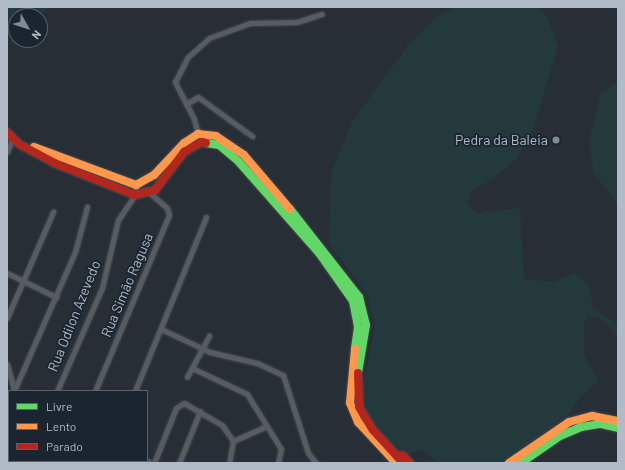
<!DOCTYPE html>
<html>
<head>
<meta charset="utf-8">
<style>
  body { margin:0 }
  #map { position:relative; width:625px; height:470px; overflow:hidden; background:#272e35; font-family:Barlow,sans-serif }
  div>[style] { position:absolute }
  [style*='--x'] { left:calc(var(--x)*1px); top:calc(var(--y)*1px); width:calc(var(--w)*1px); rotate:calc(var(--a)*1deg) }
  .green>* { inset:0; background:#24393b }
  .roads { filter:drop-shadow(0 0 1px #454a50) drop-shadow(0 0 1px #454a50) }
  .street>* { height:5px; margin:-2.5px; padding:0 2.5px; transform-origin:2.5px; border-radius:2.5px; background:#575c63 }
  .fast>* { height:8px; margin:-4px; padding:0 4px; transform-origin:4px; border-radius:4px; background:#63d668 }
  .slow>* { height:8px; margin:-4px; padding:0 4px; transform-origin:4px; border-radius:4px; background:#ff974d }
  .jam>* { height:8px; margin:-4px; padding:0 4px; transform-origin:4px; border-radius:4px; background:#b3261e }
  .dots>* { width:11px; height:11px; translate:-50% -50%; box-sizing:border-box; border:2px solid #1b2530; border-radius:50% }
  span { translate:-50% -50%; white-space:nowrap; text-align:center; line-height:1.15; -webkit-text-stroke:3.5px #1b2530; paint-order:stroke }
  .poi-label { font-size:14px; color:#b0bbc7 }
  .right { translate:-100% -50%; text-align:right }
  .street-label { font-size:14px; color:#b0bbc7 }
  .frame { position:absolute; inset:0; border:8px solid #b0bbc7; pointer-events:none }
  .legend { position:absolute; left:8px; top:390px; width:140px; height:72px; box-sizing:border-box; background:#1b2530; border:1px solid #57616c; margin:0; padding:5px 7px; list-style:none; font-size:12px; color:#b0bbc7 }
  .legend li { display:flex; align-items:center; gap:8px; height:20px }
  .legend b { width:20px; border:1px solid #57616c }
  .north { position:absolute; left:8px; top:8px; width:40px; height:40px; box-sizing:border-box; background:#1b2530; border:1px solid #57616c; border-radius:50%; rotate:129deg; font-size:11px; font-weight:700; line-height:16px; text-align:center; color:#b0bbc7 }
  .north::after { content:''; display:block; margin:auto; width:14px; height:18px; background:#808a94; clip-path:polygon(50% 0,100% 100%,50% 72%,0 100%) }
</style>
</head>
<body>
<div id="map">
  <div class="green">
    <i style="clip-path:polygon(7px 7px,49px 7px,40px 16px,16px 16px,16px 33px,7px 38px)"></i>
    <i style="clip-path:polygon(454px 7px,537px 7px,546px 15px,558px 45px,534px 127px,517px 158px,493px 179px,472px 190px,467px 203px,477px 213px,520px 208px,524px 279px,554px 282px,575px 273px,589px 285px,593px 308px,618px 324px,618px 338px,600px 318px,589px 316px,584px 324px,584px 355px,599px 381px,580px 397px,568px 416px,503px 463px,437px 463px,421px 449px,406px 455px,380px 434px,364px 410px,361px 394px,375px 326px,367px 294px,329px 244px,331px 173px,352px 122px,406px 48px,434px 19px)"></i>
    <i style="clip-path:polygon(618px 81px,618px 205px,593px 172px,589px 141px,601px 93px)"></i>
  </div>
  <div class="roads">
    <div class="street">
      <i style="--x:186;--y:104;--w:14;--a:-30"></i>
      <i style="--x:198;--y:97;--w:67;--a:35.8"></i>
      <i style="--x:198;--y:134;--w:16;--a:-105"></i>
      <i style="--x:194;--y:119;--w:42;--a:-117.2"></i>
      <i style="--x:175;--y:82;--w:28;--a:-63"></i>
      <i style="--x:188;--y:57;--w:28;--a:-42"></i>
      <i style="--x:209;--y:38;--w:44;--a:-20.1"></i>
      <i style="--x:250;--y:23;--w:47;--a:-1.2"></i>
      <i style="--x:297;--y:22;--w:26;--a:-18"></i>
      <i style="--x:7;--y:152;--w:16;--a:-68"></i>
      <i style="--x:7;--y:273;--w:55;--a:26.1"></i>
      <i style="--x:7;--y:318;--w:116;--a:-66.5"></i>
      <i style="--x:161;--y:329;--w:54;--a:25.1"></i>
      <i style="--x:210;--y:352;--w:48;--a:13.2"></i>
      <i style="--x:257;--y:363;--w:29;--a:25"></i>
      <i style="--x:283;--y:375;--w:82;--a:72.2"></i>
      <i style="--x:308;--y:453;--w:13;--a:51"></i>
      <i style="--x:7;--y:364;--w:28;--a:75"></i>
      <i style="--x:192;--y:368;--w:61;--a:25.3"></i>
      <i style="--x:247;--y:394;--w:65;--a:58.3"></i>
      <i style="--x:281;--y:449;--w:14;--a:102"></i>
      <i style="--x:187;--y:377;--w:47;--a:-61.8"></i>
      <i style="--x:14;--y:391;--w:152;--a:-66.3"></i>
      <i style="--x:75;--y:252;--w:47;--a:-75.1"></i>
      <i style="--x:57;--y:391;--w:112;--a:-66.4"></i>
      <i style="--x:102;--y:288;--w:70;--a:-76.8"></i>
      <i style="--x:118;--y:220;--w:30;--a:-56"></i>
      <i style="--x:135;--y:195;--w:10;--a:-84"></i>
      <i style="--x:95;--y:391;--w:191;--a:-67.2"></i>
      <i style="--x:169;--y:215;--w:7;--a:-106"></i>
      <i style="--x:167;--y:208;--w:23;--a:-139"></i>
      <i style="--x:135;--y:391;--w:188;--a:-67.8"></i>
      <i style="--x:233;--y:441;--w:36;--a:-24"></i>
      <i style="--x:147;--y:461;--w:4;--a:27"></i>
      <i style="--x:63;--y:463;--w:3;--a:-45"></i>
      <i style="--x:141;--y:463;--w:2;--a:-63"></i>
      <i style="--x:154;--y:463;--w:59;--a:-68.2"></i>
      <i style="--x:176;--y:408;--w:9;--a:-32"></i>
      <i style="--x:184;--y:403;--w:44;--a:30.1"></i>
      <i style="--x:222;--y:425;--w:19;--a:55"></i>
      <i style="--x:233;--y:441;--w:22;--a:100"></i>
      <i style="--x:179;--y:463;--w:56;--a:-68"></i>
    </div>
    <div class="fast">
      <i style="--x:206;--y:143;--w:13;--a:9"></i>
      <i style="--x:219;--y:145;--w:26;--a:40"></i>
      <i style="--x:239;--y:162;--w:121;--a:48.7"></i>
      <i style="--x:319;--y:253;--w:59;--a:54.7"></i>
      <i style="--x:353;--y:301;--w:26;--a:79"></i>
      <i style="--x:358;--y:327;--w:22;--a:98"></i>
      <i style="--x:290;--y:209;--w:112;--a:51.9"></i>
      <i style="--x:359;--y:297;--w:29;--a:76"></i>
      <i style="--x:366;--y:325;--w:49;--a:99.5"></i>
      <i style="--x:521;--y:463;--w:47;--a:-34.7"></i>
      <i style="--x:560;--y:436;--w:23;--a:-23"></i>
      <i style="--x:581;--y:427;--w:20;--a:-9"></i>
      <i style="--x:601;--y:424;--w:17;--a:13"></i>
    </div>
    <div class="slow">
      <i style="--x:34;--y:147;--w:109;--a:20.4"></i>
      <i style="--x:136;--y:185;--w:21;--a:-29"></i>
      <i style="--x:154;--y:175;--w:44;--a:-46.8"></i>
      <i style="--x:184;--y:143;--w:17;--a:-33"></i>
      <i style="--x:198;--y:134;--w:18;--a:6"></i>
      <i style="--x:216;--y:136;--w:34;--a:34"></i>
      <i style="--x:244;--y:155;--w:71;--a:49.6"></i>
      <i style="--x:355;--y:349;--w:54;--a:95.3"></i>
      <i style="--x:350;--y:403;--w:21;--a:67"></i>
      <i style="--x:358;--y:422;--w:56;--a:47.2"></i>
      <i style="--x:509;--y:463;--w:73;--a:-34.3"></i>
      <i style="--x:569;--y:422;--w:24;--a:-15"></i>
      <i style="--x:592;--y:416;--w:26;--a:11"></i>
    </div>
    <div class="jam">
      <i style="--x:7;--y:132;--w:17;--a:45"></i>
      <i style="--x:19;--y:144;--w:40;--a:28"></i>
      <i style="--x:54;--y:163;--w:87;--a:21.6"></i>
      <i style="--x:135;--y:195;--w:21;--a:-14"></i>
      <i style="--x:155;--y:190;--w:48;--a:-52.7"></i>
      <i style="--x:184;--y:152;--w:20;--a:-30"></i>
      <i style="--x:201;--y:142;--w:5;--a:11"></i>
      <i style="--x:358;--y:373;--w:34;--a:88"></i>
      <i style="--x:359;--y:407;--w:27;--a:59"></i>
      <i style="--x:373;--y:430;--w:45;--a:47.7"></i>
      <i style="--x:397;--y:456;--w:6;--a:0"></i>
      <i style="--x:403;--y:456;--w:10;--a:45"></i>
    </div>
  </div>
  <div class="dots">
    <i style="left:556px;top:140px;background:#808a94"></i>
  </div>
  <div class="poi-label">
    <span class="right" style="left:548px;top:140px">Pedra da Baleia</span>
  </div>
  <div class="street-label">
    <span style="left:127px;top:285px;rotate:-67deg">Rua Simão Ragusa</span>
    <span style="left:74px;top:316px;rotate:-68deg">Rua Odilon Azevedo</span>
  </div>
  <div class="frame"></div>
  <ul class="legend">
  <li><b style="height:5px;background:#63d668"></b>Livre</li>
  <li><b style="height:5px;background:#ff974d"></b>Lento</li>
  <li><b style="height:5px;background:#b3261e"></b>Parado</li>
  </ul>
  <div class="north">N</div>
</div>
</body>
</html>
